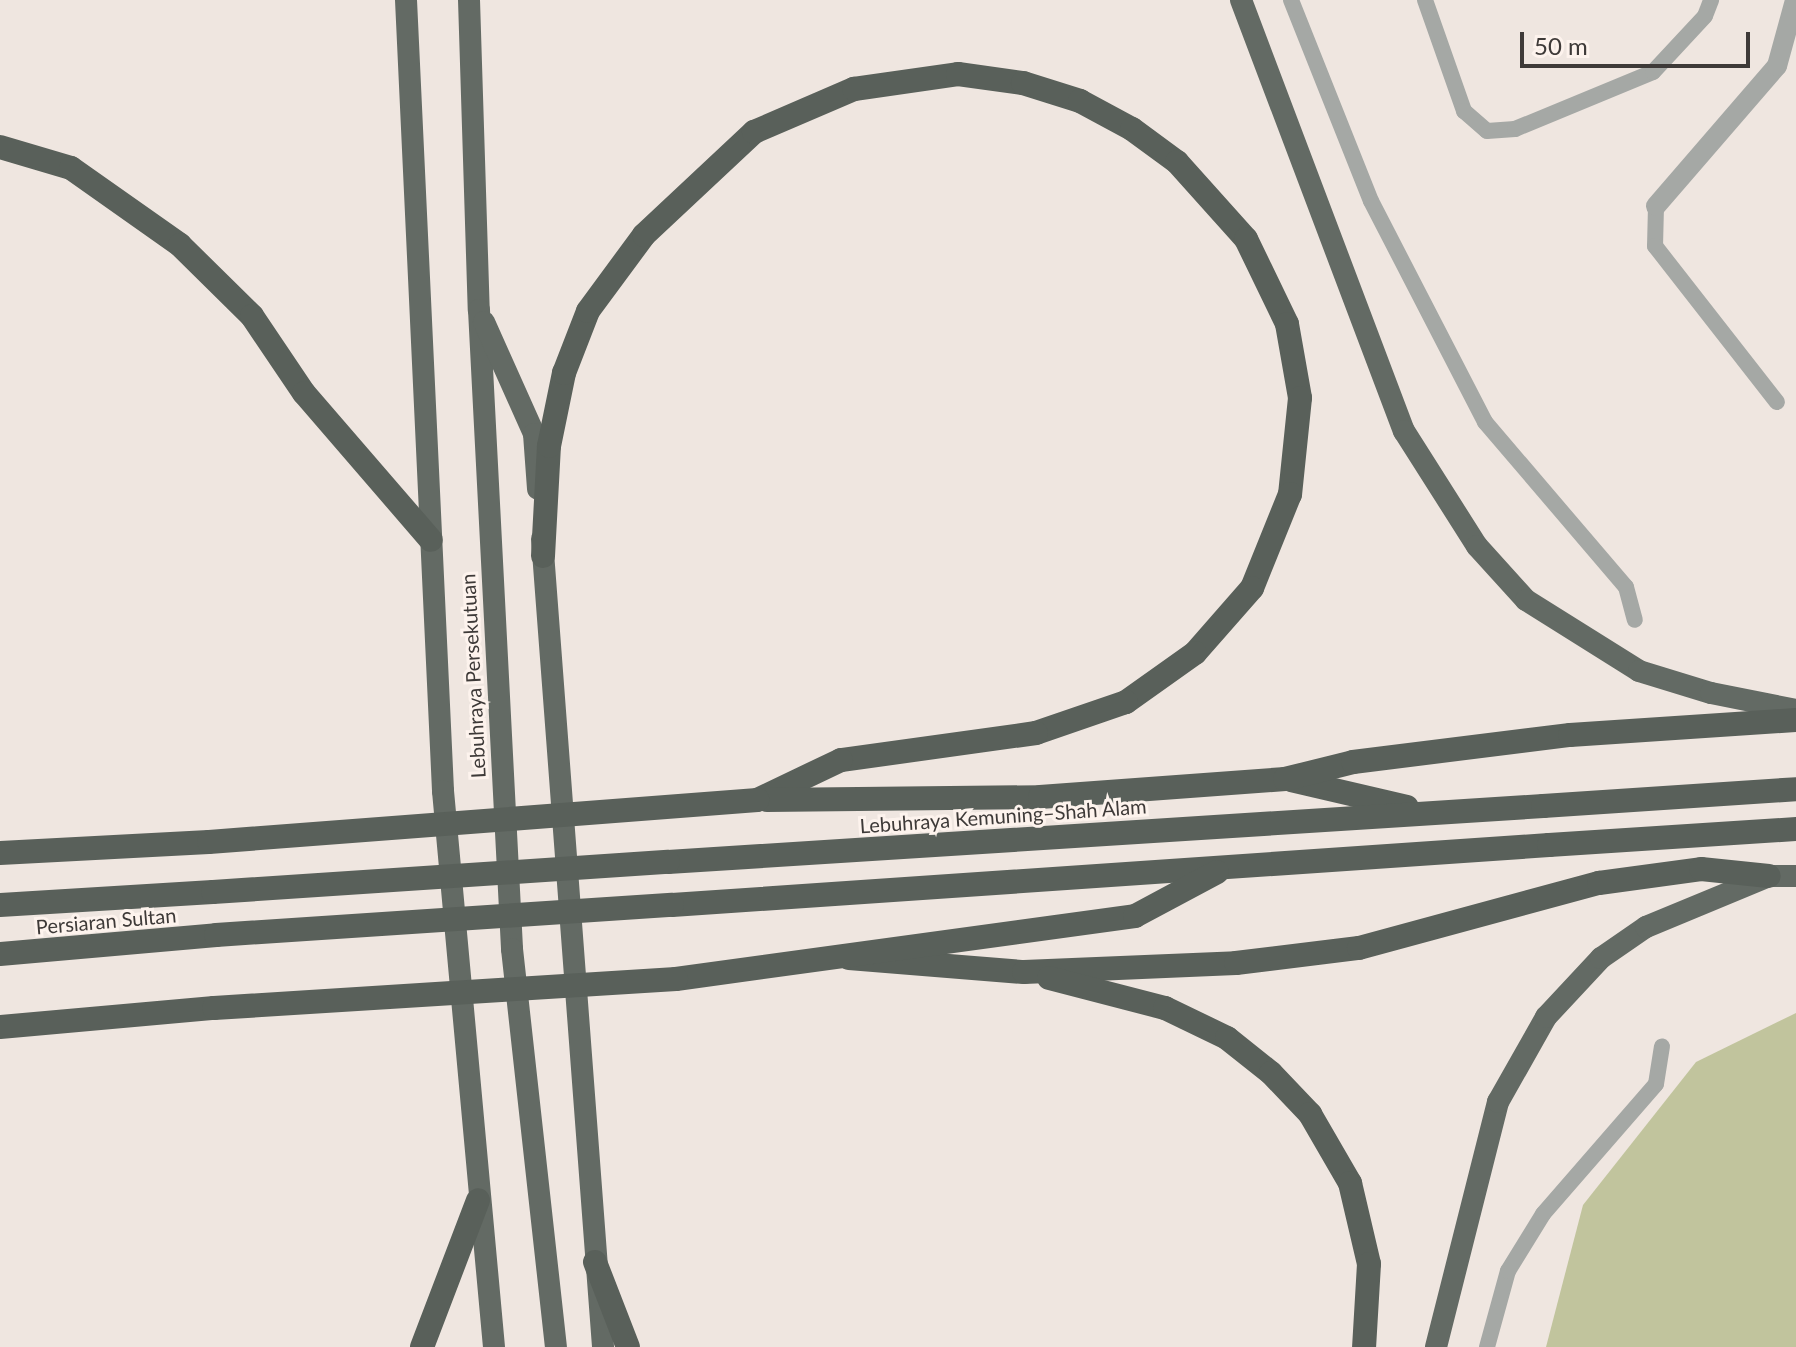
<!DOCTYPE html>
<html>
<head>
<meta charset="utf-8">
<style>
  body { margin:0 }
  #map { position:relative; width:1796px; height:1347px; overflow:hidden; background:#efe6e0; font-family:Lato,sans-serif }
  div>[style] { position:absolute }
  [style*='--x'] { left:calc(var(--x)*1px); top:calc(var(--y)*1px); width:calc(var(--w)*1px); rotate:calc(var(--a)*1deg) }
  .green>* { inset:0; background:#c1c49d }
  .service>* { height:16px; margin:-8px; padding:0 8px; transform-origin:8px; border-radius:8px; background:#a5a8a5 }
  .minor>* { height:20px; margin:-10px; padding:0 10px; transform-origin:10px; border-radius:10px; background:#a5a8a5 }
  .trunk>* { height:22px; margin:-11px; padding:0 11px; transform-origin:11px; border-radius:11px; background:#636a64 }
  .motorway>* { height:24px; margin:-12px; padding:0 12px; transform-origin:12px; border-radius:12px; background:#59605a }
  .motorway-bridge>* { height:24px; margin:-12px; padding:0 12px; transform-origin:12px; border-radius:12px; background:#59605a }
  span { translate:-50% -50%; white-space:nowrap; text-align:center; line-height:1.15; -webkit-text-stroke:6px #fdf3ed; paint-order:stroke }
  .street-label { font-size:20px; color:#3e3a38 }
  .scale { position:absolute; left:1520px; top:32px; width:230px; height:36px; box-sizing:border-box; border:4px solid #3e3a38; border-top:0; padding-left:10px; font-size:24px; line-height:28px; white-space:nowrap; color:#3e3a38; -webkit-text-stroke:6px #fdf3ed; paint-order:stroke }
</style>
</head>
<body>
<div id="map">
  <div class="green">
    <i style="clip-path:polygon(1796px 1013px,1796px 1347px,1546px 1347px,1583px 1205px,1696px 1062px)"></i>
  </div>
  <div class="service">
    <i style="--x:1291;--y:0;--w:216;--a:68.3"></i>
    <i style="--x:1371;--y:201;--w:249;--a:62.7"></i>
    <i style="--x:1485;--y:422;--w:217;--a:49.5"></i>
    <i style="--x:1626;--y:587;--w:34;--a:75"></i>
    <i style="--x:1425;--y:0;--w:118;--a:70.6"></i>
    <i style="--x:1464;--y:111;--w:30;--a:41"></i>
    <i style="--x:1487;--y:131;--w:28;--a:-4"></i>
    <i style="--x:1515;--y:129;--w:149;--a:-22.4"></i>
    <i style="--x:1653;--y:72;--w:76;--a:-47.1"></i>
    <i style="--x:1705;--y:16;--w:17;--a:-69"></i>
    <i style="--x:1656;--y:206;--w:40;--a:91.4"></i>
    <i style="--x:1655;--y:246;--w:198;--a:52"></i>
    <i style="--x:1487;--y:1347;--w:79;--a:-74.6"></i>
    <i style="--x:1508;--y:1271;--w:67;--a:-58.4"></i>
    <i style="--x:1543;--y:1214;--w:172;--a:-49"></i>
    <i style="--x:1656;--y:1084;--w:38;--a:-81"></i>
  </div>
  <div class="minor">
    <i style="--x:1656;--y:206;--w:185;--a:-49.2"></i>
    <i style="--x:1777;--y:66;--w:68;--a:-74.7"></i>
  </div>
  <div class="trunk">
    <i style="--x:406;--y:0;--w:792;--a:87.32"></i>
    <i style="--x:443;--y:791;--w:558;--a:84.76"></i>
    <i style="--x:469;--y:0;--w:310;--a:88.2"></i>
    <i style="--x:479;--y:310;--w:640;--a:87.04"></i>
    <i style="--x:512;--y:949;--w:400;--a:83.7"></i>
    <i style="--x:1241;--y:0;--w:461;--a:69.3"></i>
    <i style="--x:1404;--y:431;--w:136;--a:57.6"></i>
    <i style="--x:1477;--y:546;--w:73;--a:47.8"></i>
    <i style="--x:1526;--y:600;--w:133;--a:32.1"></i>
    <i style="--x:1639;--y:671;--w:75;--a:17"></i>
    <i style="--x:1711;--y:693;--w:87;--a:11.3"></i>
    <i style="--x:484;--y:322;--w:123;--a:65.9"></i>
    <i style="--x:534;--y:434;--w:55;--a:85.8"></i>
    <i style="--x:542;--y:539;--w:810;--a:85.68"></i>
    <i style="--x:1436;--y:1347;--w:253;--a:-75.8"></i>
    <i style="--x:1498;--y:1102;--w:98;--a:-60.5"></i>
    <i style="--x:1546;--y:1017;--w:81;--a:-47"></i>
    <i style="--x:1601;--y:958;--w:55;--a:-34.6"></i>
    <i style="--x:1646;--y:927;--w:133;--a:-22.5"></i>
    <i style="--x:1769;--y:876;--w:27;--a:0"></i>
  </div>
  <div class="motorway">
    <i style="--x:0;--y:147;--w:74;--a:16.5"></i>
    <i style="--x:71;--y:168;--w:133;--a:35.2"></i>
    <i style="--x:180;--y:245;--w:101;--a:44.6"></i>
    <i style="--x:252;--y:316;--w:93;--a:56"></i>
    <i style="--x:304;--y:393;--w:194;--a:49.2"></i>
    <i style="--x:543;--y:556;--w:110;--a:-86.9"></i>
    <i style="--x:549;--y:446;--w:75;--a:-78.4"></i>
    <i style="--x:564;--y:373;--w:66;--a:-68.8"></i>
    <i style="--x:588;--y:311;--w:94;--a:-53.6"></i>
    <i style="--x:644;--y:235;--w:151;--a:-43.1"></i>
    <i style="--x:754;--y:132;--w:109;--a:-23.3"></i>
    <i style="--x:854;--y:89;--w:105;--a:-8.2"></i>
    <i style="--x:958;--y:74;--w:66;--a:7.9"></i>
    <i style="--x:1023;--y:83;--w:60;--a:17.5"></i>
    <i style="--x:1080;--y:101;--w:59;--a:28.3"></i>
    <i style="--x:1132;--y:129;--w:56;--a:36.3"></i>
    <i style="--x:1177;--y:162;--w:103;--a:48.1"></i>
    <i style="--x:1246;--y:239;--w:94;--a:64.2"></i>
    <i style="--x:1287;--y:324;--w:75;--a:80"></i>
    <i style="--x:1300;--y:398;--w:97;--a:95.9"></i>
    <i style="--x:1290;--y:494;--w:101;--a:112"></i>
    <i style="--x:1252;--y:588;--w:86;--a:131.2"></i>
    <i style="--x:1195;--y:653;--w:85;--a:144.6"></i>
    <i style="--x:1126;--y:702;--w:95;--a:161"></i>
    <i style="--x:1036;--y:733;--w:197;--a:172.1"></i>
    <i style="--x:841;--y:760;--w:93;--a:154.5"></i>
    <i style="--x:1291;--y:780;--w:119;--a:13.1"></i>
    <i style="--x:767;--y:800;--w:273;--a:-0.6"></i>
    <i style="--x:1040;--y:797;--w:246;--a:-4.2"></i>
    <i style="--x:1285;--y:779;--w:70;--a:-14"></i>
    <i style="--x:1353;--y:762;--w:219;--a:-7.1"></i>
    <i style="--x:1570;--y:735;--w:226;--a:-3.8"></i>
    <i style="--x:0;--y:853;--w:209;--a:-3"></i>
    <i style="--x:668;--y:862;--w:877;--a:-3.66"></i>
    <i style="--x:0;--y:905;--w:213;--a:-3.5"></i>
    <i style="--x:672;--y:905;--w:879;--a:-3.91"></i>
    <i style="--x:0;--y:954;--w:217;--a:-5"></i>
    <i style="--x:849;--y:958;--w:176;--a:4.6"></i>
    <i style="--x:1024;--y:972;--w:212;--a:-2.4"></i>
    <i style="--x:1236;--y:963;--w:124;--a:-7"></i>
    <i style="--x:1359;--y:948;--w:249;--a:-15.2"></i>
    <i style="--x:1599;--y:883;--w:103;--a:-7.8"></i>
    <i style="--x:1701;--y:869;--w:68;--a:5.9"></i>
    <i style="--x:1049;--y:978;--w:120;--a:14.5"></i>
    <i style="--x:1165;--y:1008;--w:69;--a:25.8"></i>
    <i style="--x:1227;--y:1038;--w:56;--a:38.5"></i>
    <i style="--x:1271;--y:1073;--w:57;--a:46.4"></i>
    <i style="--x:1310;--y:1114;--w:80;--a:59.9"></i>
    <i style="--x:1350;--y:1183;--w:83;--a:76.8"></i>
    <i style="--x:1369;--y:1264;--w:83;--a:93.4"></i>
    <i style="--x:676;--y:979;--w:463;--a:-7.8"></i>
    <i style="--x:1135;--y:916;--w:93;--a:-28.2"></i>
    <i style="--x:0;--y:1027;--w:215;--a:-5.1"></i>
    <i style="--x:595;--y:1262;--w:91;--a:68.8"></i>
    <i style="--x:422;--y:1347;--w:157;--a:-69.1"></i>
  </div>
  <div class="motorway-bridge">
    <i style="--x:1543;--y:806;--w:254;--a:-3.8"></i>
    <i style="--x:209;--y:842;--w:550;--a:-4.38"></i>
    <i style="--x:1549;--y:845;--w:248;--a:-3.7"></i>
    <i style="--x:213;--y:892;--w:456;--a:-3.8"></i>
    <i style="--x:216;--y:935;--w:457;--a:-3.8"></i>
    <i style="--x:214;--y:1008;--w:463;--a:-3.6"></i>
  </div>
  <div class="street-label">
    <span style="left:473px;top:676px;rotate:-93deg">Lebuhraya Persekutuan</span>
    <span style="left:1003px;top:816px;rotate:-4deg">Lebuhraya Kemuning–Shah Alam</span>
    <span style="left:106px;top:921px;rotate:-5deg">Persiaran Sultan</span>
  </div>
  <div class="scale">50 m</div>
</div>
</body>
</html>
